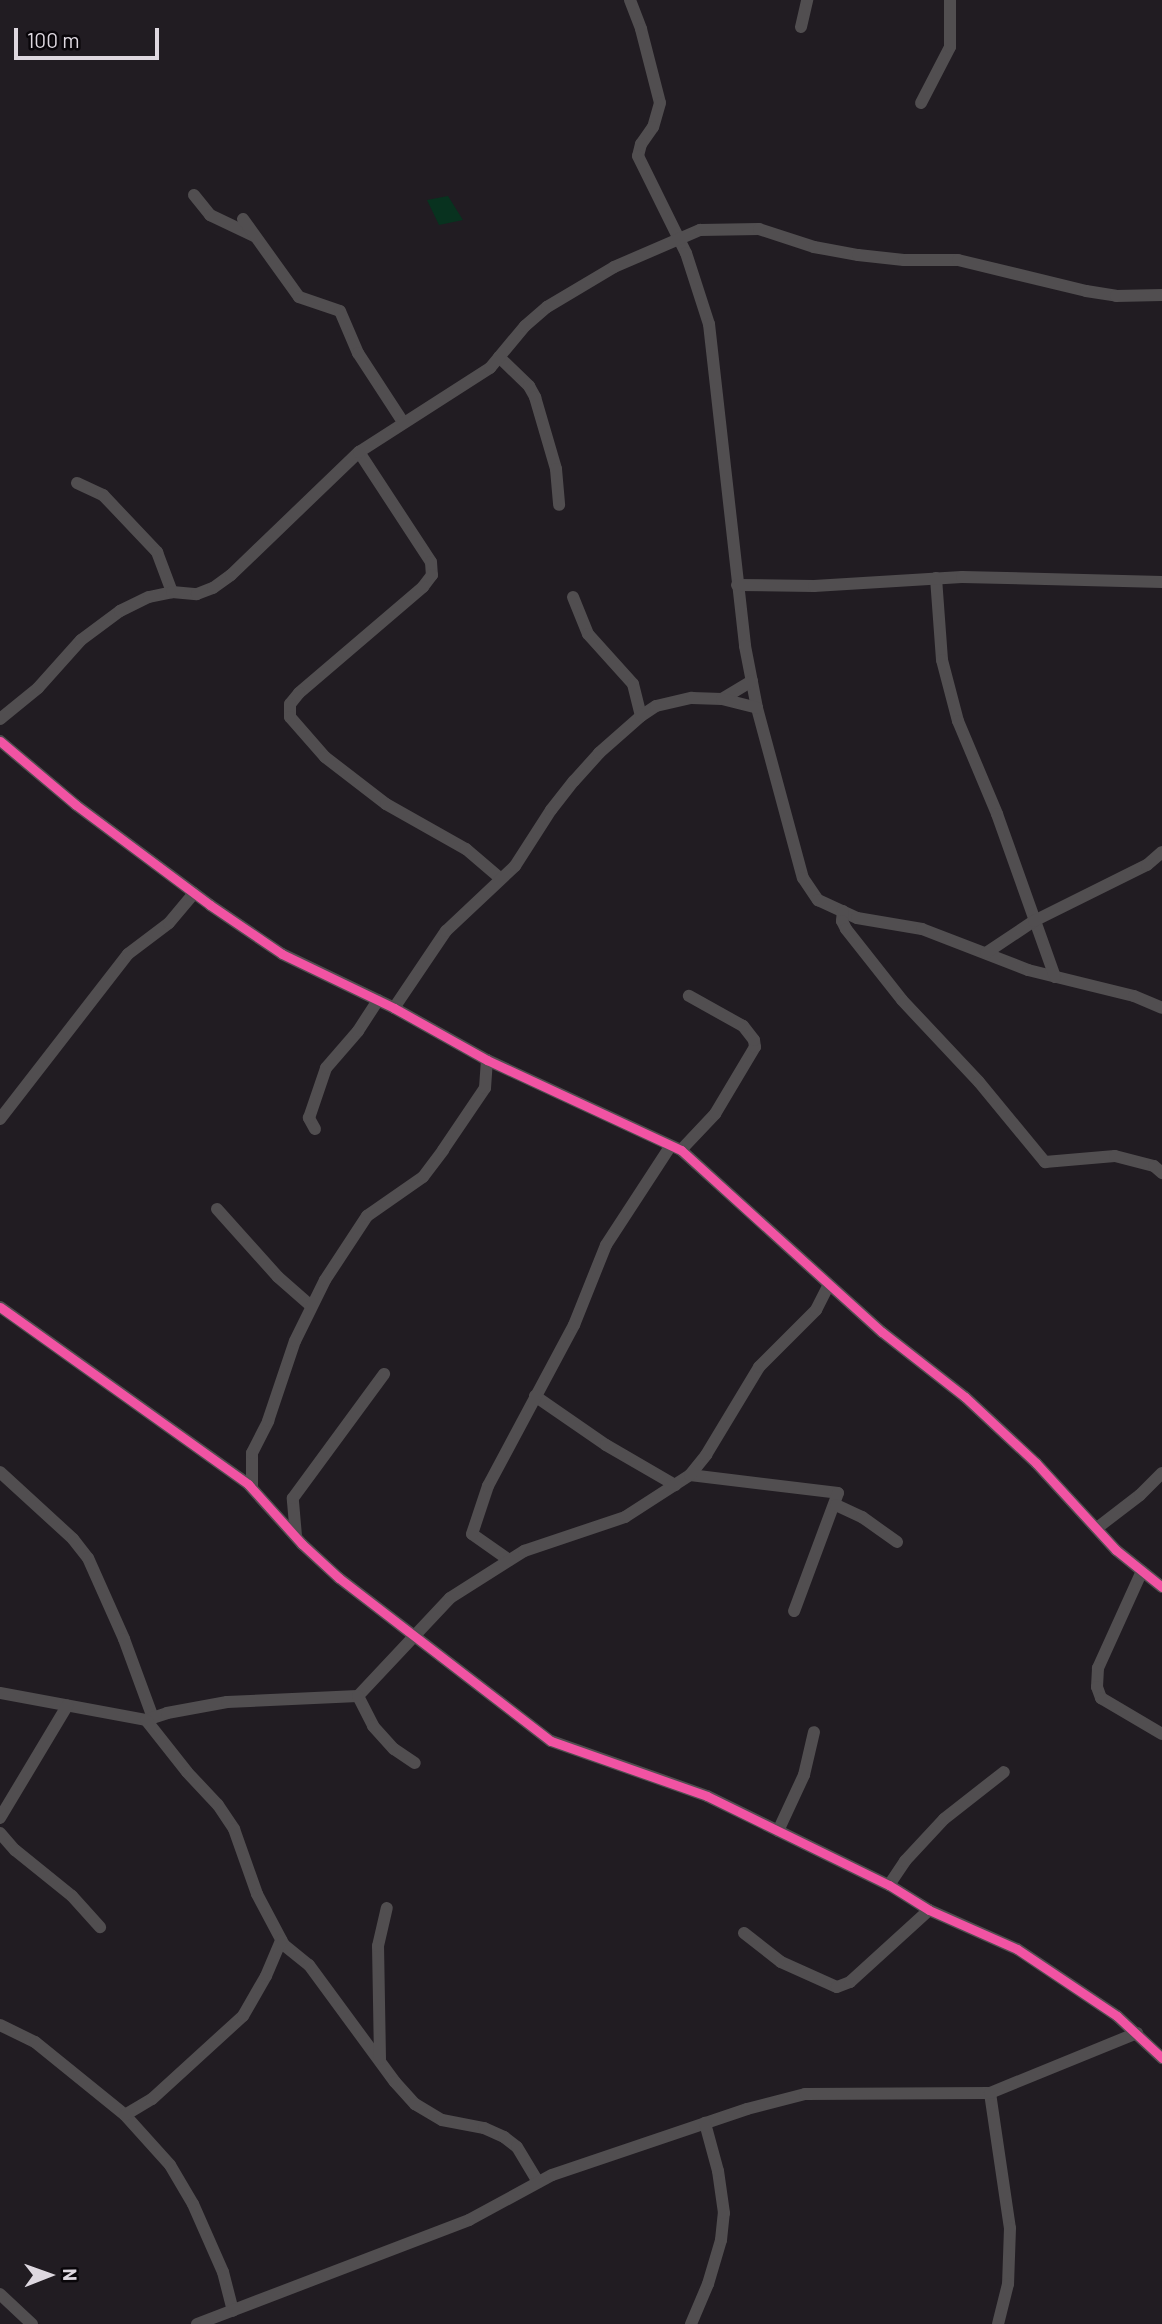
<!DOCTYPE html>
<html>
<head>
<meta charset="utf-8">
<style>
  body { margin:0 }
  #map { position:relative; width:1162px; height:2324px; overflow:hidden; background:#211c22; font-family:Barlow,sans-serif }
  div>[style] { position:absolute }
  [style*='--x'] { left:calc(var(--x)*1px); top:calc(var(--y)*1px); width:calc(var(--w)*1px); rotate:calc(var(--a)*1deg) }
  .green>* { inset:0; background:#08321f }
  .minor>* { height:12px; margin:-6px; padding:0 6px; transform-origin:6px; border-radius:6px; background:#514e50 }
  .cycleway>* { height:9px; margin:-4.5px; padding:0 4.5px; transform-origin:4.5px; border-radius:4.5px; background:#f153a3 }
  span { translate:-50% -50%; white-space:nowrap; text-align:center; line-height:1.15; -webkit-text-stroke:5px #09060a; paint-order:stroke }
  .north { position:absolute; left:14px; top:2240px; width:70px; height:70px; -webkit-text-stroke:5px #09060a; paint-order:stroke; rotate:89deg; font-size:19px; font-weight:700; line-height:28px; text-align:center; color:#ded8e0 }
  .north::after { content:''; display:block; margin:auto; width:24px; height:32px; background:#ded8e0; clip-path:polygon(50% 0,100% 100%,50% 72%,0 100%) }
  .scale { position:absolute; left:14px; top:28px; width:145px; height:32px; box-sizing:border-box; border:4px solid #ded8e0; border-top:0; padding-left:9px; font-size:21px; line-height:24px; white-space:nowrap; color:#ded8e0; -webkit-text-stroke:5px #09060a; paint-order:stroke }
</style>
</head>
<body>
<div id="map">
  <div class="green">
    <i style="clip-path:polygon(448px 196px,463px 220px,439px 225px,427px 200px)"></i>
  </div>
  <div class="minor">
    <i style="--x:630;--y:0;--w:31;--a:69"></i>
    <i style="--x:641;--y:29;--w:76;--a:75.6"></i>
    <i style="--x:660;--y:103;--w:25;--a:106"></i>
    <i style="--x:653;--y:127;--w:21;--a:125"></i>
    <i style="--x:641;--y:144;--w:12;--a:104"></i>
    <i style="--x:638;--y:156;--w:108;--a:63.7"></i>
    <i style="--x:686;--y:253;--w:75;--a:72.1"></i>
    <i style="--x:709;--y:324;--w:324;--a:83.6"></i>
    <i style="--x:745;--y:646;--w:63;--a:79"></i>
    <i style="--x:757;--y:708;--w:176;--a:74.9"></i>
    <i style="--x:803;--y:878;--w:27;--a:56"></i>
    <i style="--x:818;--y:900;--w:43;--a:24.8"></i>
    <i style="--x:857;--y:918;--w:66;--a:9.6"></i>
    <i style="--x:922;--y:929;--w:114;--a:21.1"></i>
    <i style="--x:1028;--y:970;--w:109;--a:13.8"></i>
    <i style="--x:1134;--y:996;--w:30;--a:23"></i>
    <i style="--x:801;--y:27;--w:28;--a:-77"></i>
    <i style="--x:921;--y:103;--w:63;--a:-62.6"></i>
    <i style="--x:950;--y:47;--w:47;--a:-90"></i>
    <i style="--x:194;--y:195;--w:26;--a:51"></i>
    <i style="--x:210;--y:215;--w:49;--a:25.5"></i>
    <i style="--x:243;--y:219;--w:96;--a:54.3"></i>
    <i style="--x:299;--y:297;--w:43;--a:18.9"></i>
    <i style="--x:340;--y:311;--w:46;--a:66.8"></i>
    <i style="--x:358;--y:353;--w:82;--a:56.9"></i>
    <i style="--x:499;--y:357;--w:42;--a:44"></i>
    <i style="--x:529;--y:386;--w:13;--a:61"></i>
    <i style="--x:535;--y:397;--w:75;--a:73.7"></i>
    <i style="--x:556;--y:469;--w:36;--a:85"></i>
    <i style="--x:359;--y:452;--w:131;--a:56.8"></i>
    <i style="--x:431;--y:562;--w:13;--a:86"></i>
    <i style="--x:432;--y:575;--w:15;--a:127"></i>
    <i style="--x:423;--y:587;--w:163;--a:139.5"></i>
    <i style="--x:299;--y:693;--w:14;--a:129"></i>
    <i style="--x:290;--y:704;--w:13;--a:90"></i>
    <i style="--x:290;--y:717;--w:53;--a:48.8"></i>
    <i style="--x:325;--y:757;--w:77;--a:37.6"></i>
    <i style="--x:386;--y:804;--w:92;--a:29.4"></i>
    <i style="--x:466;--y:849;--w:45;--a:40.5"></i>
    <i style="--x:77;--y:483;--w:29;--a:25"></i>
    <i style="--x:103;--y:495;--w:79;--a:46.5"></i>
    <i style="--x:157;--y:552;--w:43;--a:69.4"></i>
    <i style="--x:936;--y:578;--w:82;--a:85.8"></i>
    <i style="--x:942;--y:660;--w:63;--a:75.3"></i>
    <i style="--x:958;--y:721;--w:101;--a:67.2"></i>
    <i style="--x:997;--y:814;--w:173;--a:70.4"></i>
    <i style="--x:737;--y:585;--w:77;--a:0.7"></i>
    <i style="--x:814;--y:586;--w:148;--a:-3.5"></i>
    <i style="--x:962;--y:577;--w:200;--a:1.4"></i>
    <i style="--x:573;--y:597;--w:40;--a:68"></i>
    <i style="--x:588;--y:634;--w:67;--a:48"></i>
    <i style="--x:633;--y:684;--w:33;--a:76"></i>
    <i style="--x:722;--y:699;--w:35;--a:-31"></i>
    <i style="--x:0;--y:719;--w:49;--a:-39.2"></i>
    <i style="--x:38;--y:688;--w:64;--a:-48.1"></i>
    <i style="--x:81;--y:640;--w:49;--a:-36.6"></i>
    <i style="--x:120;--y:611;--w:32;--a:-26"></i>
    <i style="--x:149;--y:597;--w:24;--a:-12"></i>
    <i style="--x:172;--y:592;--w:25;--a:5"></i>
    <i style="--x:197;--y:594;--w:17;--a:-21"></i>
    <i style="--x:213;--y:588;--w:22;--a:-36"></i>
    <i style="--x:231;--y:575;--w:178;--a:-43.9"></i>
    <i style="--x:359;--y:452;--w:156;--a:-32.7"></i>
    <i style="--x:490;--y:368;--w:55;--a:-50.2"></i>
    <i style="--x:525;--y:326;--w:29;--a:-41"></i>
    <i style="--x:547;--y:307;--w:78;--a:-30.8"></i>
    <i style="--x:614;--y:267;--w:94;--a:-23.3"></i>
    <i style="--x:700;--y:230;--w:59;--a:-1"></i>
    <i style="--x:759;--y:229;--w:58;--a:18.1"></i>
    <i style="--x:814;--y:247;--w:45;--a:10.3"></i>
    <i style="--x:858;--y:255;--w:46;--a:6.2"></i>
    <i style="--x:904;--y:260;--w:54;--a:0"></i>
    <i style="--x:958;--y:260;--w:132;--a:13.6"></i>
    <i style="--x:1086;--y:291;--w:30;--a:9"></i>
    <i style="--x:1116;--y:296;--w:46;--a:-1.2"></i>
    <i style="--x:0;--y:741;--w:99;--a:40.1"></i>
    <i style="--x:76;--y:805;--w:167;--a:36.7"></i>
    <i style="--x:210;--y:905;--w:87;--a:34.2"></i>
    <i style="--x:282;--y:954;--w:124;--a:25.7"></i>
    <i style="--x:394;--y:1008;--w:107;--a:29.2"></i>
    <i style="--x:487;--y:1060;--w:214;--a:24.9"></i>
    <i style="--x:681;--y:1150;--w:271;--a:42.2"></i>
    <i style="--x:882;--y:1332;--w:105;--a:38.1"></i>
    <i style="--x:965;--y:1397;--w:97;--a:42.9"></i>
    <i style="--x:1036;--y:1463;--w:118;--a:47.4"></i>
    <i style="--x:1116;--y:1550;--w:59;--a:38.8"></i>
    <i style="--x:843;--y:911;--w:10;--a:96"></i>
    <i style="--x:842;--y:921;--w:9;--a:63"></i>
    <i style="--x:846;--y:929;--w:90;--a:51.7"></i>
    <i style="--x:902;--y:1000;--w:112;--a:46.8"></i>
    <i style="--x:979;--y:1082;--w:104;--a:50.5"></i>
    <i style="--x:1045;--y:1162;--w:70;--a:-4.9"></i>
    <i style="--x:1115;--y:1156;--w:40;--a:14.4"></i>
    <i style="--x:1154;--y:1166;--w:11;--a:41"></i>
    <i style="--x:986;--y:953;--w:58;--a:-33.7"></i>
    <i style="--x:1034;--y:921;--w:126;--a:-26.4"></i>
    <i style="--x:1147;--y:865;--w:20;--a:-41"></i>
    <i style="--x:394;--y:1008;--w:93;--a:-56"></i>
    <i style="--x:446;--y:931;--w:95;--a:-43.3"></i>
    <i style="--x:515;--y:866;--w:67;--a:-57.3"></i>
    <i style="--x:551;--y:810;--w:37;--a:-52"></i>
    <i style="--x:574;--y:781;--w:38;--a:-48"></i>
    <i style="--x:599;--y:753;--w:56;--a:-41.4"></i>
    <i style="--x:641;--y:716;--w:18;--a:-34"></i>
    <i style="--x:656;--y:706;--w:37;--a:-13"></i>
    <i style="--x:692;--y:698;--w:30;--a:2"></i>
    <i style="--x:722;--y:699;--w:36;--a:14"></i>
    <i style="--x:0;--y:1119;--w:209;--a:-52.2"></i>
    <i style="--x:128;--y:954;--w:51;--a:-37.1"></i>
    <i style="--x:169;--y:923;--w:39;--a:-50"></i>
    <i style="--x:315;--y:1129;--w:13;--a:-119"></i>
    <i style="--x:309;--y:1118;--w:53;--a:-71.2"></i>
    <i style="--x:326;--y:1068;--w:49;--a:-49.1"></i>
    <i style="--x:358;--y:1031;--w:37;--a:-57"></i>
    <i style="--x:681;--y:1150;--w:50;--a:-46.6"></i>
    <i style="--x:715;--y:1114;--w:78;--a:-59.2"></i>
    <i style="--x:755;--y:1047;--w:7;--a:-98"></i>
    <i style="--x:754;--y:1040;--w:18;--a:-128"></i>
    <i style="--x:743;--y:1026;--w:62;--a:-150.9"></i>
    <i style="--x:217;--y:1209;--w:91;--a:48.1"></i>
    <i style="--x:278;--y:1277;--w:44;--a:41.3"></i>
    <i style="--x:0;--y:1307;--w:305;--a:35.5"></i>
    <i style="--x:248;--y:1484;--w:81;--a:48"></i>
    <i style="--x:302;--y:1544;--w:50;--a:42.6"></i>
    <i style="--x:339;--y:1578;--w:267;--a:37.6"></i>
    <i style="--x:551;--y:1741;--w:165;--a:19.4"></i>
    <i style="--x:707;--y:1796;--w:203;--a:26.1"></i>
    <i style="--x:889;--y:1885;--w:47;--a:32"></i>
    <i style="--x:929;--y:1910;--w:96;--a:23.9"></i>
    <i style="--x:1017;--y:1949;--w:120;--a:33.8"></i>
    <i style="--x:1117;--y:2016;--w:62;--a:43"></i>
    <i style="--x:535;--y:1396;--w:86;--a:34.6"></i>
    <i style="--x:606;--y:1445;--w:80;--a:30.1"></i>
    <i style="--x:0;--y:1472;--w:99;--a:42.5"></i>
    <i style="--x:73;--y:1539;--w:24;--a:52"></i>
    <i style="--x:88;--y:1558;--w:89;--a:66"></i>
    <i style="--x:124;--y:1639;--w:84;--a:69.8"></i>
    <i style="--x:690;--y:1475;--w:149;--a:6.9"></i>
    <i style="--x:838;--y:1493;--w:126;--a:110.4"></i>
    <i style="--x:252;--y:1487;--w:34;--a:-90"></i>
    <i style="--x:252;--y:1453;--w:36;--a:-63"></i>
    <i style="--x:268;--y:1421;--w:84;--a:-71.4"></i>
    <i style="--x:295;--y:1341;--w:68;--a:-63.8"></i>
    <i style="--x:325;--y:1280;--w:77;--a:-56.7"></i>
    <i style="--x:367;--y:1216;--w:68;--a:-34.9"></i>
    <i style="--x:423;--y:1177;--w:34;--a:-53"></i>
    <i style="--x:443;--y:1150;--w:75;--a:-55.9"></i>
    <i style="--x:485;--y:1088;--w:28;--a:-86"></i>
    <i style="--x:836;--y:1505;--w:29;--a:25"></i>
    <i style="--x:862;--y:1517;--w:43;--a:35.5"></i>
    <i style="--x:1097;--y:1528;--w:54;--a:-37.5"></i>
    <i style="--x:1140;--y:1495;--w:31;--a:-45"></i>
    <i style="--x:296;--y:1536;--w:38;--a:-95"></i>
    <i style="--x:293;--y:1498;--w:154;--a:-53.7"></i>
    <i style="--x:509;--y:1560;--w:45;--a:-144.9"></i>
    <i style="--x:472;--y:1534;--w:51;--a:-71.6"></i>
    <i style="--x:488;--y:1486;--w:183;--a:-61.9"></i>
    <i style="--x:574;--y:1325;--w:86;--a:-68.2"></i>
    <i style="--x:606;--y:1245;--w:117;--a:-56.9"></i>
    <i style="--x:1142;--y:1571;--w:107;--a:114.4"></i>
    <i style="--x:1098;--y:1668;--w:19;--a:93"></i>
    <i style="--x:1097;--y:1687;--w:12;--a:70"></i>
    <i style="--x:1101;--y:1698;--w:71;--a:30.5"></i>
    <i style="--x:0;--y:1693;--w:148;--a:10.5"></i>
    <i style="--x:146;--y:1720;--w:22;--a:-18"></i>
    <i style="--x:167;--y:1713;--w:61;--a:-10.4"></i>
    <i style="--x:227;--y:1702;--w:131;--a:-2.6"></i>
    <i style="--x:358;--y:1696;--w:134;--a:-46.8"></i>
    <i style="--x:450;--y:1598;--w:88;--a:-32.4"></i>
    <i style="--x:524;--y:1551;--w:107;--a:-18.6"></i>
    <i style="--x:625;--y:1517;--w:77;--a:-32.9"></i>
    <i style="--x:690;--y:1475;--w:26;--a:-51"></i>
    <i style="--x:706;--y:1455;--w:103;--a:-58.9"></i>
    <i style="--x:759;--y:1367;--w:81;--a:-45"></i>
    <i style="--x:816;--y:1310;--w:28;--a:-63"></i>
    <i style="--x:358;--y:1696;--w:34;--a:63"></i>
    <i style="--x:373;--y:1726;--w:31;--a:48"></i>
    <i style="--x:394;--y:1749;--w:25;--a:34"></i>
    <i style="--x:146;--y:1720;--w:66;--a:51.7"></i>
    <i style="--x:187;--y:1772;--w:45;--a:46.8"></i>
    <i style="--x:218;--y:1805;--w:29;--a:56"></i>
    <i style="--x:234;--y:1829;--w:69;--a:70.5"></i>
    <i style="--x:257;--y:1894;--w:58;--a:62.1"></i>
    <i style="--x:284;--y:1945;--w:32;--a:39"></i>
    <i style="--x:309;--y:1965;--w:145;--a:53.7"></i>
    <i style="--x:395;--y:2082;--w:30;--a:48"></i>
    <i style="--x:415;--y:2104;--w:31;--a:31"></i>
    <i style="--x:442;--y:2120;--w:43;--a:10.8"></i>
    <i style="--x:484;--y:2128;--w:22;--a:24"></i>
    <i style="--x:504;--y:2137;--w:16;--a:38"></i>
    <i style="--x:517;--y:2147;--w:41;--a:59"></i>
    <i style="--x:0;--y:1818;--w:131;--a:-59.1"></i>
    <i style="--x:778;--y:1831;--w:62;--a:-65.1"></i>
    <i style="--x:804;--y:1775;--w:44;--a:-76.9"></i>
    <i style="--x:0;--y:1833;--w:23;--a:49"></i>
    <i style="--x:15;--y:1850;--w:73;--a:38.9"></i>
    <i style="--x:72;--y:1896;--w:42;--a:47.9"></i>
    <i style="--x:889;--y:1885;--w:29;--a:-56"></i>
    <i style="--x:905;--y:1861;--w:57;--a:-47.1"></i>
    <i style="--x:944;--y:1819;--w:76;--a:-38.1"></i>
    <i style="--x:744;--y:1933;--w:47;--a:38.1"></i>
    <i style="--x:781;--y:1962;--w:61;--a:24.1"></i>
    <i style="--x:837;--y:1987;--w:14;--a:-21"></i>
    <i style="--x:850;--y:1982;--w:107;--a:-42.3"></i>
    <i style="--x:0;--y:2025;--w:39;--a:26"></i>
    <i style="--x:35;--y:2042;--w:116;--a:39"></i>
    <i style="--x:125;--y:2115;--w:67;--a:48"></i>
    <i style="--x:170;--y:2165;--w:45;--a:59.5"></i>
    <i style="--x:193;--y:2204;--w:74;--a:66.2"></i>
    <i style="--x:223;--y:2272;--w:40;--a:75.6"></i>
    <i style="--x:380;--y:2059;--w:113;--a:-91"></i>
    <i style="--x:378;--y:1946;--w:39;--a:-77"></i>
    <i style="--x:990;--y:2093;--w:136;--a:81.6"></i>
    <i style="--x:1010;--y:2228;--w:56;--a:92"></i>
    <i style="--x:1008;--y:2284;--w:41;--a:104"></i>
    <i style="--x:125;--y:2115;--w:31;--a:-31"></i>
    <i style="--x:152;--y:2099;--w:123;--a:-42.4"></i>
    <i style="--x:243;--y:2016;--w:46;--a:-60.1"></i>
    <i style="--x:266;--y:1976;--w:39;--a:-67"></i>
    <i style="--x:0;--y:2294;--w:44;--a:43.2"></i>
    <i style="--x:197;--y:2324;--w:291;--a:-20.9"></i>
    <i style="--x:469;--y:2220;--w:94;--a:-28.5"></i>
    <i style="--x:552;--y:2175;--w:206;--a:-18.7"></i>
    <i style="--x:747;--y:2109;--w:60;--a:-14.5"></i>
    <i style="--x:805;--y:2094;--w:185;--a:-0.3"></i>
    <i style="--x:990;--y:2093;--w:159;--a:-22.2"></i>
    <i style="--x:691;--y:2324;--w:43;--a:-67"></i>
    <i style="--x:708;--y:2284;--w:46;--a:-73.5"></i>
    <i style="--x:721;--y:2240;--w:27;--a:-84"></i>
    <i style="--x:724;--y:2213;--w:42;--a:-98.1"></i>
    <i style="--x:718;--y:2171;--w:50;--a:-105.2"></i>
  </div>
  <div class="cycleway">
    <i style="--x:0;--y:741;--w:99;--a:40.1"></i>
    <i style="--x:76;--y:805;--w:167;--a:36.7"></i>
    <i style="--x:210;--y:905;--w:87;--a:34.2"></i>
    <i style="--x:282;--y:954;--w:124;--a:25.7"></i>
    <i style="--x:394;--y:1008;--w:107;--a:29.2"></i>
    <i style="--x:487;--y:1060;--w:214;--a:24.9"></i>
    <i style="--x:681;--y:1150;--w:271;--a:42.2"></i>
    <i style="--x:882;--y:1332;--w:105;--a:38.1"></i>
    <i style="--x:965;--y:1397;--w:97;--a:42.9"></i>
    <i style="--x:1036;--y:1463;--w:118;--a:47.4"></i>
    <i style="--x:1116;--y:1550;--w:59;--a:38.8"></i>
    <i style="--x:0;--y:1307;--w:305;--a:35.5"></i>
    <i style="--x:248;--y:1484;--w:81;--a:48"></i>
    <i style="--x:302;--y:1544;--w:50;--a:42.6"></i>
    <i style="--x:339;--y:1578;--w:267;--a:37.6"></i>
    <i style="--x:551;--y:1741;--w:165;--a:19.4"></i>
    <i style="--x:707;--y:1796;--w:203;--a:26.1"></i>
    <i style="--x:889;--y:1885;--w:47;--a:32"></i>
    <i style="--x:929;--y:1910;--w:96;--a:23.9"></i>
    <i style="--x:1017;--y:1949;--w:120;--a:33.8"></i>
    <i style="--x:1117;--y:2016;--w:62;--a:43"></i>
  </div>
  <div class="north">N</div>
  <div class="scale">100 m</div>
</div>
</body>
</html>
